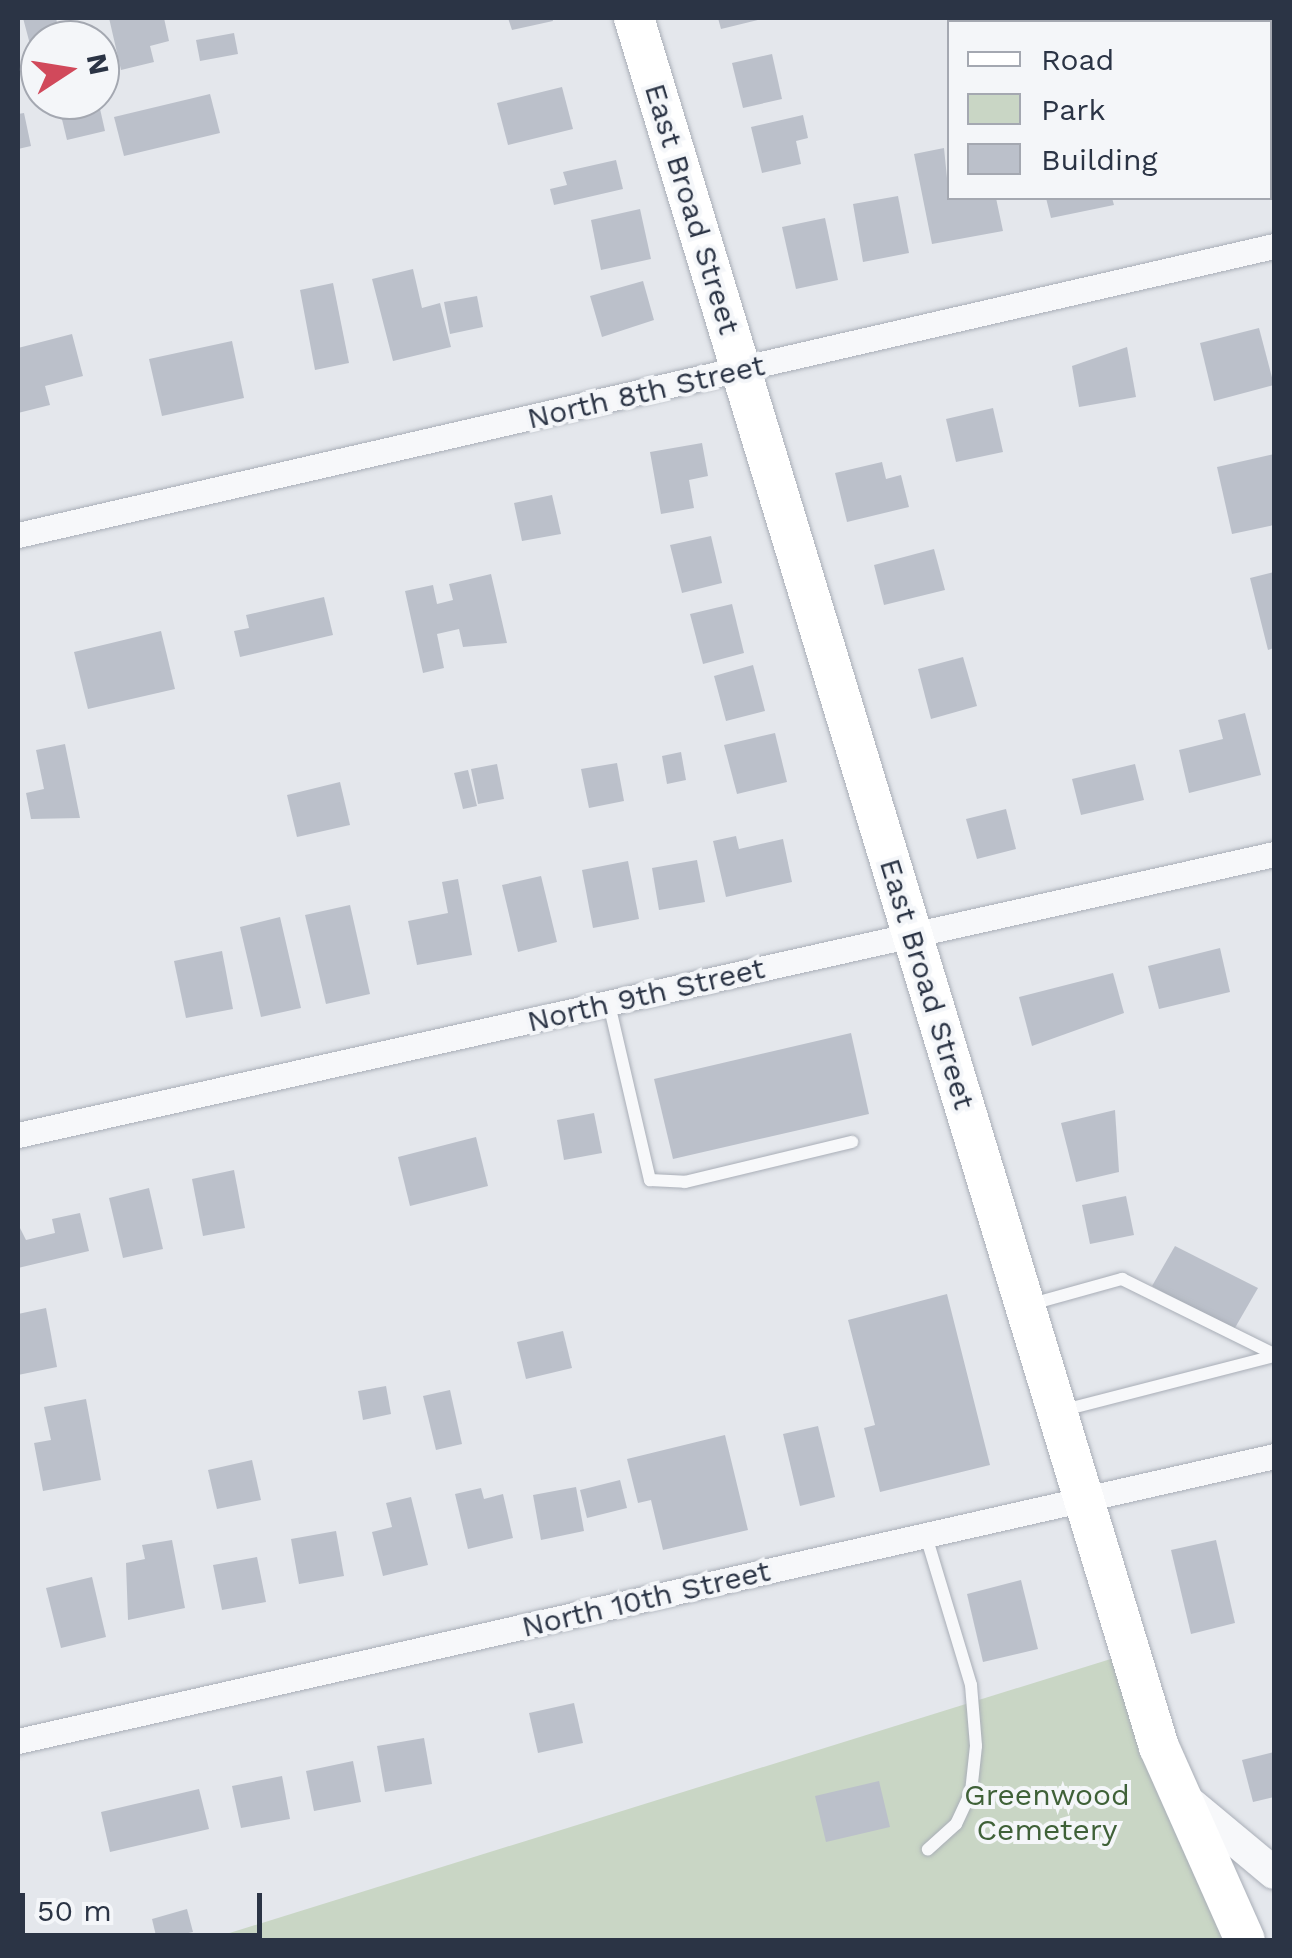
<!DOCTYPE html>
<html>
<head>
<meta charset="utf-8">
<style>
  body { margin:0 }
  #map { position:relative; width:1292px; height:1958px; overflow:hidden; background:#e4e7ec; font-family:"Work Sans",sans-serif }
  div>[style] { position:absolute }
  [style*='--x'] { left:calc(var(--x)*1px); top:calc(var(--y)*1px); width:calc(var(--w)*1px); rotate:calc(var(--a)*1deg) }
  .green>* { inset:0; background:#c9d6c5 }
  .building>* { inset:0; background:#bbc0ca }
  .roads { filter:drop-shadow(0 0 2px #a9aeb7) drop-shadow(0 0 2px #a9aeb7) }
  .service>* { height:12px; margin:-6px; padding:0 6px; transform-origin:6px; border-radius:6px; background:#f7f8fa }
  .minor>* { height:25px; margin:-12.5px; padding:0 12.5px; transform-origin:12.5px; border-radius:12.5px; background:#f7f8fa }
  .tertiary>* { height:32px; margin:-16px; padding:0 16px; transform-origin:16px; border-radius:16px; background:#f7f8fa }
  .primary>* { height:40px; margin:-20px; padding:0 20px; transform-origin:20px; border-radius:20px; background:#fff }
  span { translate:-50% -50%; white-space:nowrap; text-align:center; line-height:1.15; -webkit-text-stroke:8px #f4f6f9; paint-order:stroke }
  .street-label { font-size:30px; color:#2b3445 }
  .park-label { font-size:30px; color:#3f6138 }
  .frame { position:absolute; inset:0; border:20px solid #2b3445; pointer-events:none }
  .legend { position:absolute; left:947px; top:20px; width:325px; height:180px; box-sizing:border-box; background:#f4f6f9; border:2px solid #a4a8b1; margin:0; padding:12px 18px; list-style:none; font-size:30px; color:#2b3445 }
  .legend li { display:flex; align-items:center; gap:20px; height:50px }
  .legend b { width:50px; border:2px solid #a4a8b1 }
  .north { position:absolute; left:20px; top:20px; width:100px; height:100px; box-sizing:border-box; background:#f4f6f9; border:2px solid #a4a8b1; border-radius:50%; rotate:78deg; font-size:28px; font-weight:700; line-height:40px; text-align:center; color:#2b3445 }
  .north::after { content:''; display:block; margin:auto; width:35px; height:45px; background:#d1495b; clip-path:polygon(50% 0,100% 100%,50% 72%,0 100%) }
  .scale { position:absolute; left:20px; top:1893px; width:242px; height:45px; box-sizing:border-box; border:5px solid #2b3445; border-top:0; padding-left:12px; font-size:30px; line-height:35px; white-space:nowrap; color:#2b3445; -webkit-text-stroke:8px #f4f6f9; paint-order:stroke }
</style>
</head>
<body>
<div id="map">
  <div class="green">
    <i style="clip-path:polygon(1130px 1653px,1245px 1940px,207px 1940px)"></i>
  </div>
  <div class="building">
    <i style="clip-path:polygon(23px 18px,56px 18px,61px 40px,40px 40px,40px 82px)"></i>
    <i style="clip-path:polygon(109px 18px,164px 18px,169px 41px,150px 46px,154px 62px,121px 70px)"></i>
    <i style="clip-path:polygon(508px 18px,552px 18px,553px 21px,512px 30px)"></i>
    <i style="clip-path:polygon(718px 18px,762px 18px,762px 19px,721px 29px)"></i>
    <i style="clip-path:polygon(1105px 18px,1166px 18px,1167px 22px,1106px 22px)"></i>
    <i style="clip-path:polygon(234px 33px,238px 54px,200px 61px,196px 40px)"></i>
    <i style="clip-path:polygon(772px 54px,782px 99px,743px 108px,732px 63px)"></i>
    <i style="clip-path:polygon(562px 87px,573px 129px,508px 145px,497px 103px)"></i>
    <i style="clip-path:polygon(210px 94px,220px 133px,124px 156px,114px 117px)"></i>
    <i style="clip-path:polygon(98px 100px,105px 131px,67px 140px,58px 103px)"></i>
    <i style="clip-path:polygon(24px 113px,31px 146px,18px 149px,18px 114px)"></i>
    <i style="clip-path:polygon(803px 115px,808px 138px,796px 141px,801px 164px,762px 173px,751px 127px)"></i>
    <i style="clip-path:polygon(944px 148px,949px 198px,996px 198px,1003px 231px,932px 244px,914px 154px)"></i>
    <i style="clip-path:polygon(616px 160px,623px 189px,554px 205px,550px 189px,567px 185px,563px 172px)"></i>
    <i style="clip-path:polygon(898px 196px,909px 253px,863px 262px,853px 204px)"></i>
    <i style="clip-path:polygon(1046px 198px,1112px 198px,1114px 205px,1051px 218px)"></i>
    <i style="clip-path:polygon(640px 209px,651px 259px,601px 270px,591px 220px)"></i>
    <i style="clip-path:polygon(825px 218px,838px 280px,796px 289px,782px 227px)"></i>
    <i style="clip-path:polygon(413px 269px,422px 308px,440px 303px,451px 347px,393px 361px,372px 279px)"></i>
    <i style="clip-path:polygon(643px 281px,654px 320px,602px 337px,590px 296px)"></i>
    <i style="clip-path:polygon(333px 283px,349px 363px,315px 370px,300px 290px)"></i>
    <i style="clip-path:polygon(477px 296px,483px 327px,450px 334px,444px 302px)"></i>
    <i style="clip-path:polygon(1259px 328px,1274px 385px,1214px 401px,1200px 343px)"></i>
    <i style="clip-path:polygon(72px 334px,83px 376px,45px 386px,50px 405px,18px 413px,18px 348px)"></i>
    <i style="clip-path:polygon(232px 341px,244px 398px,162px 416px,149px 359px)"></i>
    <i style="clip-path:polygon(1127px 347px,1136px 397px,1079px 407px,1072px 366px)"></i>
    <i style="clip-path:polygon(993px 408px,1003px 452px,956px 462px,946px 419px)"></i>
    <i style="clip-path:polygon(702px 443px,708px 476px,689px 480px,694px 508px,661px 514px,650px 452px)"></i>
    <i style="clip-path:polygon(1274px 454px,1274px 525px,1232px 534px,1217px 467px)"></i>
    <i style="clip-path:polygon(882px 462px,886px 479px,901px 475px,909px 507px,847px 522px,835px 473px)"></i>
    <i style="clip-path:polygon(552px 495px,561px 534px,522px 541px,514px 503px)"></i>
    <i style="clip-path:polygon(711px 536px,722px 583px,682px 593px,670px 545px)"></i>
    <i style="clip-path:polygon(934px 549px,945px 590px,884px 605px,874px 565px)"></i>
    <i style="clip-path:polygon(1274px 572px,1274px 648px,1268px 650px,1250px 578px)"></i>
    <i style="clip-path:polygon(491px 574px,507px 643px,463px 647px,459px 629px,437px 634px,444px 668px,423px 673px,405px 591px,433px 585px,437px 604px,453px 600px,449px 584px)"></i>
    <i style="clip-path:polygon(324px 597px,333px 635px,240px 657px,234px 631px,249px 628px,246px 615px)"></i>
    <i style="clip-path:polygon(732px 604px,744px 653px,703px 664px,690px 614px)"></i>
    <i style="clip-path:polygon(161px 631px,175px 689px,88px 709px,74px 652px)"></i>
    <i style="clip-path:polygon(963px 657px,977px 706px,931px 719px,918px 669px)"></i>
    <i style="clip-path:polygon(753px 665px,765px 711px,726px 721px,714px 676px)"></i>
    <i style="clip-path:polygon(1245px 713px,1261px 775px,1189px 793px,1179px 750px,1223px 739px,1218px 720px)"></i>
    <i style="clip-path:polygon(775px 733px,787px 782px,737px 794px,724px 745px)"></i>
    <i style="clip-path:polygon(65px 744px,80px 818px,31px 819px,26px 793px,44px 789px,36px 750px)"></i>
    <i style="clip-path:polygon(681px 752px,686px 780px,667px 784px,662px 756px)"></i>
    <i style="clip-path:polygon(617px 763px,624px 801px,589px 808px,581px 769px)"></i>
    <i style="clip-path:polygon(497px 764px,504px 799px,478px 804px,471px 769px)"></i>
    <i style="clip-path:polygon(1135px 764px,1144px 800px,1081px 815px,1072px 779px)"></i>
    <i style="clip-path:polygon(468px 770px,477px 806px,463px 809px,454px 773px)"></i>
    <i style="clip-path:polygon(340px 782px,350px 825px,297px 837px,287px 795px)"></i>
    <i style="clip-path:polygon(1006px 809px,1016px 849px,977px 859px,966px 819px)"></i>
    <i style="clip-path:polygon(736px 836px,739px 849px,783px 839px,792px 882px,726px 897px,713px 841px)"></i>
    <i style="clip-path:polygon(697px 860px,705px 902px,659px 910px,652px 868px)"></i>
    <i style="clip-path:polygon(628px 861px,639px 919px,593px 928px,582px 870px)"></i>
    <i style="clip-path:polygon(541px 876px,557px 942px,518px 952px,502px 885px)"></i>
    <i style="clip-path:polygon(458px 879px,472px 955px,417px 965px,408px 921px,448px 913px,442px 882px)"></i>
    <i style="clip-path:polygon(350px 905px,370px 994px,326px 1004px,305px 915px)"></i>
    <i style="clip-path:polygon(280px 917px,301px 1008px,261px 1017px,240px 927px)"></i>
    <i style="clip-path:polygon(1220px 948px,1230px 992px,1159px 1009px,1148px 966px)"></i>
    <i style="clip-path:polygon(222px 951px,233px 1009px,186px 1018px,174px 961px)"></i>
    <i style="clip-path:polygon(1113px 973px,1124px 1013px,1032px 1046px,1019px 997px)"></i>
    <i style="clip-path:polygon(851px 1033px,869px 1114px,673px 1159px,654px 1079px)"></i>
    <i style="clip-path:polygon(1115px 1110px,1119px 1172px,1076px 1182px,1061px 1123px)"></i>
    <i style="clip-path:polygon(594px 1113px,602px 1153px,564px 1160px,557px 1120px)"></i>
    <i style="clip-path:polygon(476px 1137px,488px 1186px,410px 1206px,398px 1157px)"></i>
    <i style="clip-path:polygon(234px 1170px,245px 1228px,203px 1236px,192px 1179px)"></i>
    <i style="clip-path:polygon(149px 1188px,163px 1249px,123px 1258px,109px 1198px)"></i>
    <i style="clip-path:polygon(1126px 1196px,1134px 1235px,1090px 1244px,1082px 1205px)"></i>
    <i style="clip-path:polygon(80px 1213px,89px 1251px,18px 1268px,18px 1224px,26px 1240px,55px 1233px,52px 1219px)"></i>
    <i style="clip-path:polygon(1175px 1246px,1258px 1288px,1232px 1333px,1152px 1286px)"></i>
    <i style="clip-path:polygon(947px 1294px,990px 1465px,880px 1492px,864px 1428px,875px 1425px,848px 1320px)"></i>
    <i style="clip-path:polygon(46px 1308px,57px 1367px,18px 1375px,18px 1314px)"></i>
    <i style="clip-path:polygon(563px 1331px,572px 1368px,526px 1379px,517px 1342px)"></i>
    <i style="clip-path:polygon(386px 1386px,391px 1414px,363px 1420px,358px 1391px)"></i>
    <i style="clip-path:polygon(450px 1390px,462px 1444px,436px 1450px,423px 1396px)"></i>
    <i style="clip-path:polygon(86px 1399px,101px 1480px,43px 1491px,34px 1443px,51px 1440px,44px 1407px)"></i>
    <i style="clip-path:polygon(818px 1426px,835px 1497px,800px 1506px,783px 1434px)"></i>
    <i style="clip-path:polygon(725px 1435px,748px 1530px,663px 1550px,651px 1500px,638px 1503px,627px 1459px)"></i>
    <i style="clip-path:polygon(252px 1460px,261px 1500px,217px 1509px,208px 1470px)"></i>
    <i style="clip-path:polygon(620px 1480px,627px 1508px,587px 1518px,580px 1490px)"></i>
    <i style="clip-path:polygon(576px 1487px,584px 1531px,541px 1540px,533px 1495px)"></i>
    <i style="clip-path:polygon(481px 1488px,484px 1499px,503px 1494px,513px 1538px,468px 1549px,455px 1494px)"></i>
    <i style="clip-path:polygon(411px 1497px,428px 1565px,383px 1576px,372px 1532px,392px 1527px,386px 1503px)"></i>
    <i style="clip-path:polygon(336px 1531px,344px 1576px,299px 1584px,291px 1539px)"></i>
    <i style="clip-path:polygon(172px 1540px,185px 1608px,128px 1620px,126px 1563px,145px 1559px,142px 1545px)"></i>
    <i style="clip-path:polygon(1216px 1540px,1235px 1623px,1191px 1634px,1171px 1550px)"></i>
    <i style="clip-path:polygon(257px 1557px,266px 1602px,222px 1610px,213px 1565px)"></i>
    <i style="clip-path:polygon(92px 1577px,106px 1637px,61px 1648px,46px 1588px)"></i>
    <i style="clip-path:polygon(1021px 1580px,1038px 1649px,983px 1662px,967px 1594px)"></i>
    <i style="clip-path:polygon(574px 1703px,583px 1743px,538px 1753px,529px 1713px)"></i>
    <i style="clip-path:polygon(424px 1738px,432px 1784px,385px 1792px,377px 1746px)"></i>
    <i style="clip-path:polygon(1274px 1752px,1274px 1797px,1253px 1802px,1242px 1760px)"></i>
    <i style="clip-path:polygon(353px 1761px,361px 1802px,314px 1811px,306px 1771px)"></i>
    <i style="clip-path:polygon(282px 1776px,290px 1819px,241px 1828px,232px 1786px)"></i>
    <i style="clip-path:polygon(879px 1781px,890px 1827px,826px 1842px,815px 1796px)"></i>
    <i style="clip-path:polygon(199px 1789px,209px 1829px,110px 1852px,101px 1812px)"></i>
    <i style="clip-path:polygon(187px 1909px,193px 1932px,157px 1940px,152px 1919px)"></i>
  </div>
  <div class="roads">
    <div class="service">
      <i style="--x:609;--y:1004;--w:181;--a:76.9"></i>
      <i style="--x:650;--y:1180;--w:35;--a:3"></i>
      <i style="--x:685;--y:1182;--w:172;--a:-13.5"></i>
      <i style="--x:1028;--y:1305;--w:98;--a:-15.5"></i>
      <i style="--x:1122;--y:1279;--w:169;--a:26.3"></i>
      <i style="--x:1064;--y:1410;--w:217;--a:-14.4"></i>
      <i style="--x:926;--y:1536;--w:156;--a:73.2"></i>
      <i style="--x:971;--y:1685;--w:61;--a:85.3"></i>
      <i style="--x:976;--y:1746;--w:46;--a:96.2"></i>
      <i style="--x:971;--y:1792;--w:35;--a:115"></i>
      <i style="--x:956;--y:1824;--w:38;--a:138"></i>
    </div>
    <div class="minor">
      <i style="--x:1250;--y:18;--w:4;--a:76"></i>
      <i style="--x:1270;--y:83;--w:17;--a:77"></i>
      <i style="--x:18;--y:535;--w:1289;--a:-12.96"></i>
      <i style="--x:18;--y:1135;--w:1287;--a:-12.61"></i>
      <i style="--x:18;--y:1741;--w:1288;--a:-12.78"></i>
    </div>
    <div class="tertiary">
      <i style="--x:1184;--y:1798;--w:117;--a:39.8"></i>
    </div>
    <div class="primary">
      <i style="--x:634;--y:18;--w:1807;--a:73.11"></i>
      <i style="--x:1159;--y:1747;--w:211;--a:66"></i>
    </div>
  </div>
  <div class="street-label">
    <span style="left:692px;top:209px;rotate:73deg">East Broad Street</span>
    <span style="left:646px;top:392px;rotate:-13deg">North 8th Street</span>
    <span style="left:927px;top:984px;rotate:73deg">East Broad Street</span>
    <span style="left:646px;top:995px;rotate:-13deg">North 9th Street</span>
    <span style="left:646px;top:1599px;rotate:-13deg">North 10th Street</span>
  </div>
  <div class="park-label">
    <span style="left:1047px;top:1812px">Greenwood<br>Cemetery</span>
  </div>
  <div class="frame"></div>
  <ul class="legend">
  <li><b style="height:12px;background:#fff"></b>Road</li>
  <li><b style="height:28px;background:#c9d6c5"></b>Park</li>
  <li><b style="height:28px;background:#bbc0ca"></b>Building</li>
  </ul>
  <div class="north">N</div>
  <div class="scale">50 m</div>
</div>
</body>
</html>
